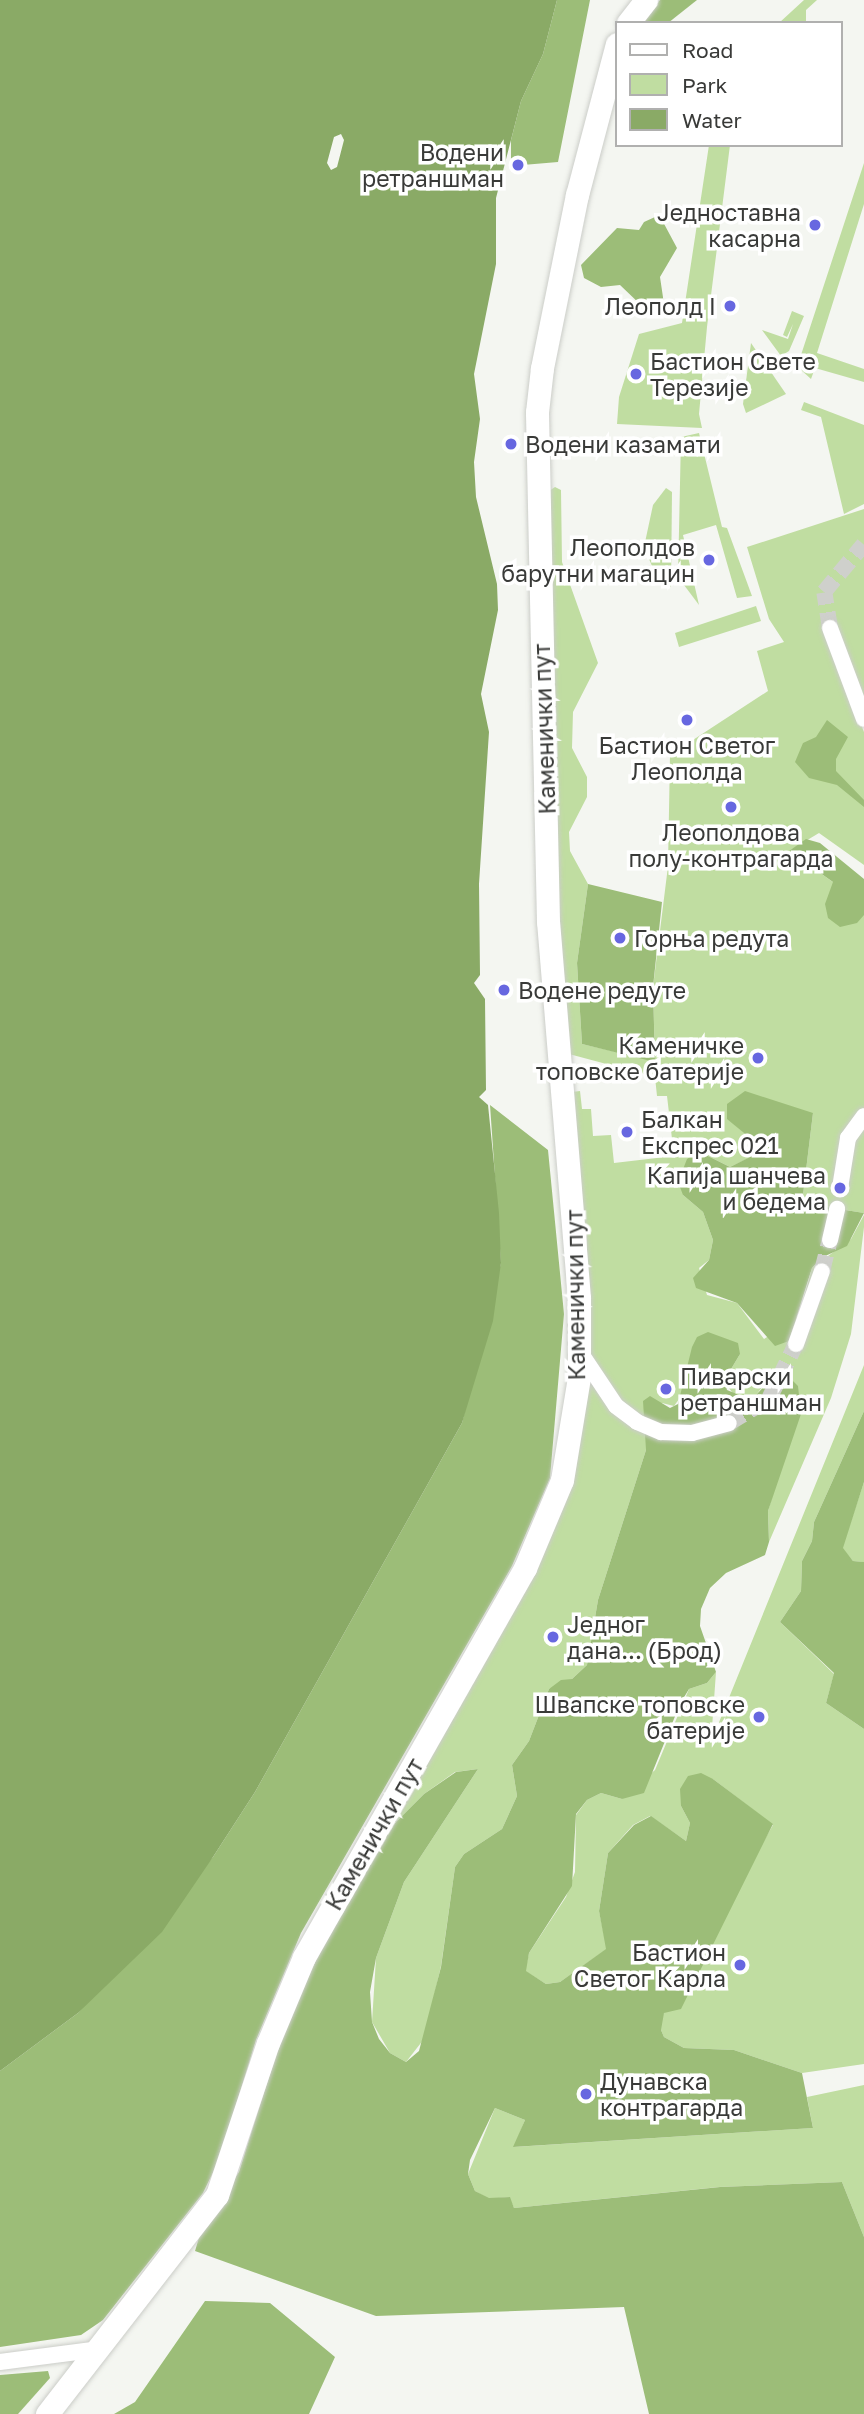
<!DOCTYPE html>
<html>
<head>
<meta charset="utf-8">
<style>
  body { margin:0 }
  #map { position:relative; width:864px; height:2414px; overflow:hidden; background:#f4f6f1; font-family:"Golos Text",sans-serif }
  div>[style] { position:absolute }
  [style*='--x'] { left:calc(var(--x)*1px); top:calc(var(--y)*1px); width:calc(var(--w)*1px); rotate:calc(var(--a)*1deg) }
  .green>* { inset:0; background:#c0dda1 }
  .forest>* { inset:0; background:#9cbd78 }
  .water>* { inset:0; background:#8aaa66 }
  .street-tunnel>* { height:16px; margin-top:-8px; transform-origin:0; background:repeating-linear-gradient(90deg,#cfd0cc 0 16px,transparent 0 24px) }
  .roads { filter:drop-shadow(0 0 2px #cbcdc8) drop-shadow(0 0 2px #cbcdc8) }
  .street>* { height:16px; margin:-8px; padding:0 8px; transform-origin:8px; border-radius:8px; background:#fff }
  .secondary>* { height:23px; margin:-11.5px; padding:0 11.5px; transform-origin:11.5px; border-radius:11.5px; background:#fff }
  .dots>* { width:19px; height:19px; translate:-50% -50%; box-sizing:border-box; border:4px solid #fff; border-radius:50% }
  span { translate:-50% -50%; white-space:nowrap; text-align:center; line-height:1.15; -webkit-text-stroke:7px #fff; paint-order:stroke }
  .poi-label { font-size:23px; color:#393a38 }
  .right { translate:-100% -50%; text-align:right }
  .left { translate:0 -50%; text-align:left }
  .street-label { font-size:23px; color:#393a38 }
  .legend { position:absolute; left:615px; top:21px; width:228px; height:126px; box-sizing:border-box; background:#fff; border:2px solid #b0b0af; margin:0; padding:9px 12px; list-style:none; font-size:21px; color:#393a38 }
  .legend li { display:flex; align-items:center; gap:14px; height:35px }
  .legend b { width:35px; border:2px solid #b0b0af }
</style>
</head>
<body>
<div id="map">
  <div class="green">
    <i style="clip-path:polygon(804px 0,817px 0,806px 10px,806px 23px,779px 23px)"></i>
    <i style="clip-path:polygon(709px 145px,730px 145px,707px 327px,699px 414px,702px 428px,617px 424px,619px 397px,639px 334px,682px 323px)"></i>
    <i style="clip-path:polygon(864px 163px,864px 204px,817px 353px,864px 369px,864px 382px,815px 368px,811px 379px,800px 369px,800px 358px)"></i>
    <i style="clip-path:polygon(792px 311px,804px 316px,789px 351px,781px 356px,762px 330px,788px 339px,793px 324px,787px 337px,783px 335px)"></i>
    <i style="clip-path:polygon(751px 343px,786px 394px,746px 413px,743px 404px)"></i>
    <i style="clip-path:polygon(804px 402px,864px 425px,864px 504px,844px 514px,821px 417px,801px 410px)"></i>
    <i style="clip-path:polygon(699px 433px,722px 527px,727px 528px,752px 596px,737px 598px,716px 525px,683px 535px,699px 605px,678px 577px,681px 437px)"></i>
    <i style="clip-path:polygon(555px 487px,561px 490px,562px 562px,598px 663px,573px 712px,572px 748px,587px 777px,587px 797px,569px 832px,570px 851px,588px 884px,577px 963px,582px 1044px,655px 1061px,653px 987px,668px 866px,670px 755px,768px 691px,757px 651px,784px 642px,769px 619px,747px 547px,864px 509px,864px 705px,824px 631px,864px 732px,864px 865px,819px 833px,789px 851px,864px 904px,864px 1213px,802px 1203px,813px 1113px,727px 1118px,750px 1138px,751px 1157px,730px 1167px,706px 1155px,683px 1195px,703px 1212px,713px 1240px,709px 1260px,699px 1268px,707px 1295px,737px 1303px,764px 1339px,799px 1316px,812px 1268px,851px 1239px,864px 1215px,864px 1227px,851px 1334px,831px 1398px,769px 1542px,768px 1511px,787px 1446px,784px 1372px,770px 1377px,756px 1395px,734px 1395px,724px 1381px,740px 1354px,682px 1395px,674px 1406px,662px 1403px,646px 1433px,646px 1450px,598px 1600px,587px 1665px,572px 1679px,549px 1689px,529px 1741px,512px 1765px,517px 1796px,502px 1829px,464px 1854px,455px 1867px,441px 1966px,424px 2039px,406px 2062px,390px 2053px,372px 2022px,376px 1958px,404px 1882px,478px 1769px,455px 1772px,424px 1794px,385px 1833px,534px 1573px,570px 1482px,572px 1092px,580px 1091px,582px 1109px,591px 1109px,593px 1136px,611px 1135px,614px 1163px,674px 1156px,667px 1096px,657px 1096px,655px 1077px,569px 1054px,559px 999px,549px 491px)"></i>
    <i style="clip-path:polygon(666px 488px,672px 492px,671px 587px,652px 566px,644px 547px,653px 505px)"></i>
    <i style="clip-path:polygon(756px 606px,761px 621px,679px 647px,675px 633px)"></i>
    <i style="clip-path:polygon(864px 1365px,864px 1411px,814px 1522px,812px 1541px,802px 1561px,801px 1591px,780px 1622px,834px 1674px,826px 1703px,864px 1729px,864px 2064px,802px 2073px,734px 2050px,684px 2048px,664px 2037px,661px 2030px,661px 2018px,773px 1825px,713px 1779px,681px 1806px,690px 1823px,686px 1841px,650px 1816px,633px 1825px,608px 1853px,599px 1911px,607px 1949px,560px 1982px,546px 1984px,525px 1971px,529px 1953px,566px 1897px,575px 1872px,576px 1815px,587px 1800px,601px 1793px,622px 1799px,655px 1770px,689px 1689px,707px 1683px,716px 1672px,711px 1742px)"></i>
    <i style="clip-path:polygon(864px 1482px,864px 1562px,863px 1562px,853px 1561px,842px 1548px)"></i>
    <i style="clip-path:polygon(864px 2085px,864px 2237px,842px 2182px,719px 2187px,514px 2208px,509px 2197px,489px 2199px,475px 2191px,468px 2174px,495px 2108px,525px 2120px,514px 2147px,813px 2128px,807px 2097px)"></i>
  </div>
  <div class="forest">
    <i style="clip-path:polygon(557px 0,590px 0,558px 162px,511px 166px,511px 140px,521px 101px,543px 54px)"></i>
    <i style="clip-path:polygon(660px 0,697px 0,668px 23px,641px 23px)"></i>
    <i style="clip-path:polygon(655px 217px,662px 220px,677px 248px,660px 277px,664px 304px,643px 307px,620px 285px,601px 287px,584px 278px,581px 265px,617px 228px,639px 230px,644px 222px)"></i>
    <i style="clip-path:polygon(827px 720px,848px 737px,836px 759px,836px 771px,864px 800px,864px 807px,837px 785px,809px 778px,795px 762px,803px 743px,816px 737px)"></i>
    <i style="clip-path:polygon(806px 839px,820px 843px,864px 879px,864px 915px,857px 923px,840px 927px,828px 918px,825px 904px,833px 882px,789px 851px)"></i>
    <i style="clip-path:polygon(588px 884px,662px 902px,653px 987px,655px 1062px,582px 1044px,577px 963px)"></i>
    <i style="clip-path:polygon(745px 1091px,813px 1113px,802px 1203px,864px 1213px,847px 1246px,823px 1257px,812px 1268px,789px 1341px,775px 1346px,737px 1303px,696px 1288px,693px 1278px,709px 1260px,713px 1240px,703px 1212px,683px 1195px,678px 1182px,687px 1159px,695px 1154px,706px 1155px,730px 1167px,750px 1157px,750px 1138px,727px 1119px,727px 1104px)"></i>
    <i style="clip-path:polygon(490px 1105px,548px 1150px,564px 1314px,550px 1478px,512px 1566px,301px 1933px,256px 2040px,219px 2160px,203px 2193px,103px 2320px,81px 2335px,0 2347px,0 2071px,78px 2013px,213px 1857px,255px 1792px,462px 1423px,501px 1263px)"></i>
    <i style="clip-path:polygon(708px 1332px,738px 1343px,740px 1354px,724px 1381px,727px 1390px,744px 1397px,756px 1395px,777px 1373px,784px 1372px,798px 1386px,801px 1414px,768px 1511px,769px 1542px,765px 1555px,726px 1573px,710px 1588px,701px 1609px,700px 1626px,716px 1672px,707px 1683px,689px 1689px,680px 1704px,644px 1793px,622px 1799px,601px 1793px,587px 1800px,576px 1814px,572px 1886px,529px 1953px,526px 1971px,546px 1984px,560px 1982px,606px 1949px,599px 1911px,608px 1853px,634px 1825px,651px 1816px,686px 1841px,690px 1823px,681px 1806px,680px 1789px,688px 1776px,701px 1773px,713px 1779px,773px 1824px,681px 2009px,664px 2013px,661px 2030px,664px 2037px,684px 2048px,734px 2050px,802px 2073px,813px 2128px,513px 2147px,525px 2120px,495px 2108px,470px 2160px,468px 2174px,475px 2191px,489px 2198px,510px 2197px,514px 2208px,720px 2187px,842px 2182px,864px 2237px,864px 2414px,649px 2414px,624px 2307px,376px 2316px,195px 2251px,200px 2234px,239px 2172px,291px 2007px,385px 1833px,424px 1794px,456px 1772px,478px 1769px,404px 1882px,376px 1958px,370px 1992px,372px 2022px,379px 2039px,390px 2053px,406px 2062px,419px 2051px,441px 1967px,455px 1867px,464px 1854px,502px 1829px,517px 1796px,512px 1765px,529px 1741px,549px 1689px,561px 1680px,572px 1679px,587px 1665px,598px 1600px,646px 1450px,643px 1401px,650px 1396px,670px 1408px,678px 1404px,692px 1347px,697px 1337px)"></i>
    <i style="clip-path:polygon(864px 1411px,864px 1482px,843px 1548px,853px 1561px,864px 1562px,864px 1729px,826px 1703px,834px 1673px,780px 1622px,801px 1591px,802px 1561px,812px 1541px,814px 1522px)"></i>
    <i style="clip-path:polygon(205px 2301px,270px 2303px,335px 2357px,309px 2414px,114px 2414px,135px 2402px)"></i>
    <i style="clip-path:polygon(48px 2371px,50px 2378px,18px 2414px,0 2414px,0 2375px)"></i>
  </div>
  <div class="water">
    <i style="clip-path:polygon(evenodd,0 0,557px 0,543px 54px,521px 101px,496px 198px,496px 264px,474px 374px,480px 419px,474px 462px,476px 497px,497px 584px,498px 610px,481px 694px,489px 732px,479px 884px,480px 975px,474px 983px,485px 999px,486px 1090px,479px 1097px,488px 1105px,499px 1213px,501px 1263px,493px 1321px,462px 1423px,255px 1792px,213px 1857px,162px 1932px,78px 2013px,0 2071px,0 0,341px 134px,344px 140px,337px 167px,331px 170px,327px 163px,334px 137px,341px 134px)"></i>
  </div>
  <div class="street-tunnel">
    <i style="--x:830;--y:628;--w:36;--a:-99"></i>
    <i style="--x:824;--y:592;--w:62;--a:-50.2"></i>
    <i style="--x:822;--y:1271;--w:32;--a:-76"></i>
    <i style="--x:729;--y:1423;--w:47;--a:-31"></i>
    <i style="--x:769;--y:1399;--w:61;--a:-63.9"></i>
  </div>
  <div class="roads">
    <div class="street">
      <i style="--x:830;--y:628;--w:97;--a:69.5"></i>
      <i style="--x:840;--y:1188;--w:51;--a:-80.9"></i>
      <i style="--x:848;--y:1138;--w:27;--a:-54"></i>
      <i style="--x:830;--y:1240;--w:32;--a:-77"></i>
      <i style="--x:796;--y:1344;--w:77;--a:-70.4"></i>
      <i style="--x:582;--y:1355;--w:61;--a:56.3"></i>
      <i style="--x:616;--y:1406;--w:26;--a:37"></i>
      <i style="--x:637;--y:1422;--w:26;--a:23"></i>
      <i style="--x:661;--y:1432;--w:31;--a:2"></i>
      <i style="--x:692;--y:1433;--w:38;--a:-15"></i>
      <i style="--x:0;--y:2362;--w:101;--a:-7.4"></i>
    </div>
    <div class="secondary">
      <i style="--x:628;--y:23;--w:29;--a:-52"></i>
      <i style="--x:47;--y:2414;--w:277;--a:-52.2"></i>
      <i style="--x:217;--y:2195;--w:160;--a:-71.5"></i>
      <i style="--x:268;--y:2043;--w:93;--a:-67.3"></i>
      <i style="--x:304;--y:1957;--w:447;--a:-60.4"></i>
      <i style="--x:525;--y:1568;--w:95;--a:-67.2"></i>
      <i style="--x:562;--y:1480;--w:104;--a:-80.6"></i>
      <i style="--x:579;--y:1377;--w:79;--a:-90"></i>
      <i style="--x:579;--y:1298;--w:377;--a:-94.7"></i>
      <i style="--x:548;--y:922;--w:510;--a:-91.24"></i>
      <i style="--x:537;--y:412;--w:44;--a:-83.5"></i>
      <i style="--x:542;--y:368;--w:177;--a:-78.6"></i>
      <i style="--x:577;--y:195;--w:156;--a:-75.2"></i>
    </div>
  </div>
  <div class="dots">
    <i style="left:518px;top:165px;background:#6767e0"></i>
    <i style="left:815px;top:225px;background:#6767e0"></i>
    <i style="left:730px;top:306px;background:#6767e0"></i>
    <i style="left:636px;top:374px;background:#6767e0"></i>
    <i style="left:511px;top:444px;background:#6767e0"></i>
    <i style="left:709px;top:560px;background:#6767e0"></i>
    <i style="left:687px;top:720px;background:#6767e0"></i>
    <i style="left:731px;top:807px;background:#6767e0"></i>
    <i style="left:620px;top:938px;background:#6767e0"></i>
    <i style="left:504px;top:990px;background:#6767e0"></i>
    <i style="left:758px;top:1058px;background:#6767e0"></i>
    <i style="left:627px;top:1132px;background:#6767e0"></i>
    <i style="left:840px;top:1188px;background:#6767e0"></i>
    <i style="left:666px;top:1389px;background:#6767e0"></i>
    <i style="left:553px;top:1637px;background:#6767e0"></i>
    <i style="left:759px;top:1717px;background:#6767e0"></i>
    <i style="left:740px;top:1965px;background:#6767e0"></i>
    <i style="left:586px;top:2094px;background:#6767e0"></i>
  </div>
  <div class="poi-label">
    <span class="right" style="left:504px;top:165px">Водени<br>ретраншман</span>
    <span class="right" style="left:801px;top:225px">Једноставна<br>касарна</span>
    <span class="right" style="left:716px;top:306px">Леополд I</span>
    <span class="left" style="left:650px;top:374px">Бастион Свете<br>Терезије</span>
    <span class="left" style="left:525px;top:444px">Водени казамати</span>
    <span class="right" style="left:695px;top:560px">Леополдов<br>барутни магацин</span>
    <span style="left:687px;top:758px">Бастион Светог<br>Леополда</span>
    <span style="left:731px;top:845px">Леополдова<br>полу-контрагарда</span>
    <span class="left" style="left:634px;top:938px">Горња редута</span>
    <span class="left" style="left:518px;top:990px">Водене редуте</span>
    <span class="right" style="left:744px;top:1058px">Каменичке<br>топовске батерије</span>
    <span class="left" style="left:641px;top:1132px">Балкан<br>Експрес 021</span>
    <span class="right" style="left:826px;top:1188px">Капија шанчева<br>и бедема</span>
    <span class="left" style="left:680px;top:1389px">Пиварски<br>ретраншман</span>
    <span class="left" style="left:567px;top:1637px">Једног<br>дана... (Брод)</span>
    <span class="right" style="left:745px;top:1717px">Швапске топовске<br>батерије</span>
    <span class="right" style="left:726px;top:1965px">Бастион<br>Светог Карла</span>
    <span class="left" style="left:600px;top:2094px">Дунавска<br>контрагарда</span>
  </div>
  <div class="street-label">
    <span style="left:544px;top:729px;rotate:-92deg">Каменички пут</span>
    <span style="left:575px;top:1295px;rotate:-91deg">Каменички пут</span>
    <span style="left:374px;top:1834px;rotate:-60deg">Каменички пут</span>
  </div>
  <ul class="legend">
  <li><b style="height:9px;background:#fff"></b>Road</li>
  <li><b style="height:19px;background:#c0dda1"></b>Park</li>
  <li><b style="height:19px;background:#8aaa66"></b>Water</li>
  </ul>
</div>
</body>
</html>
